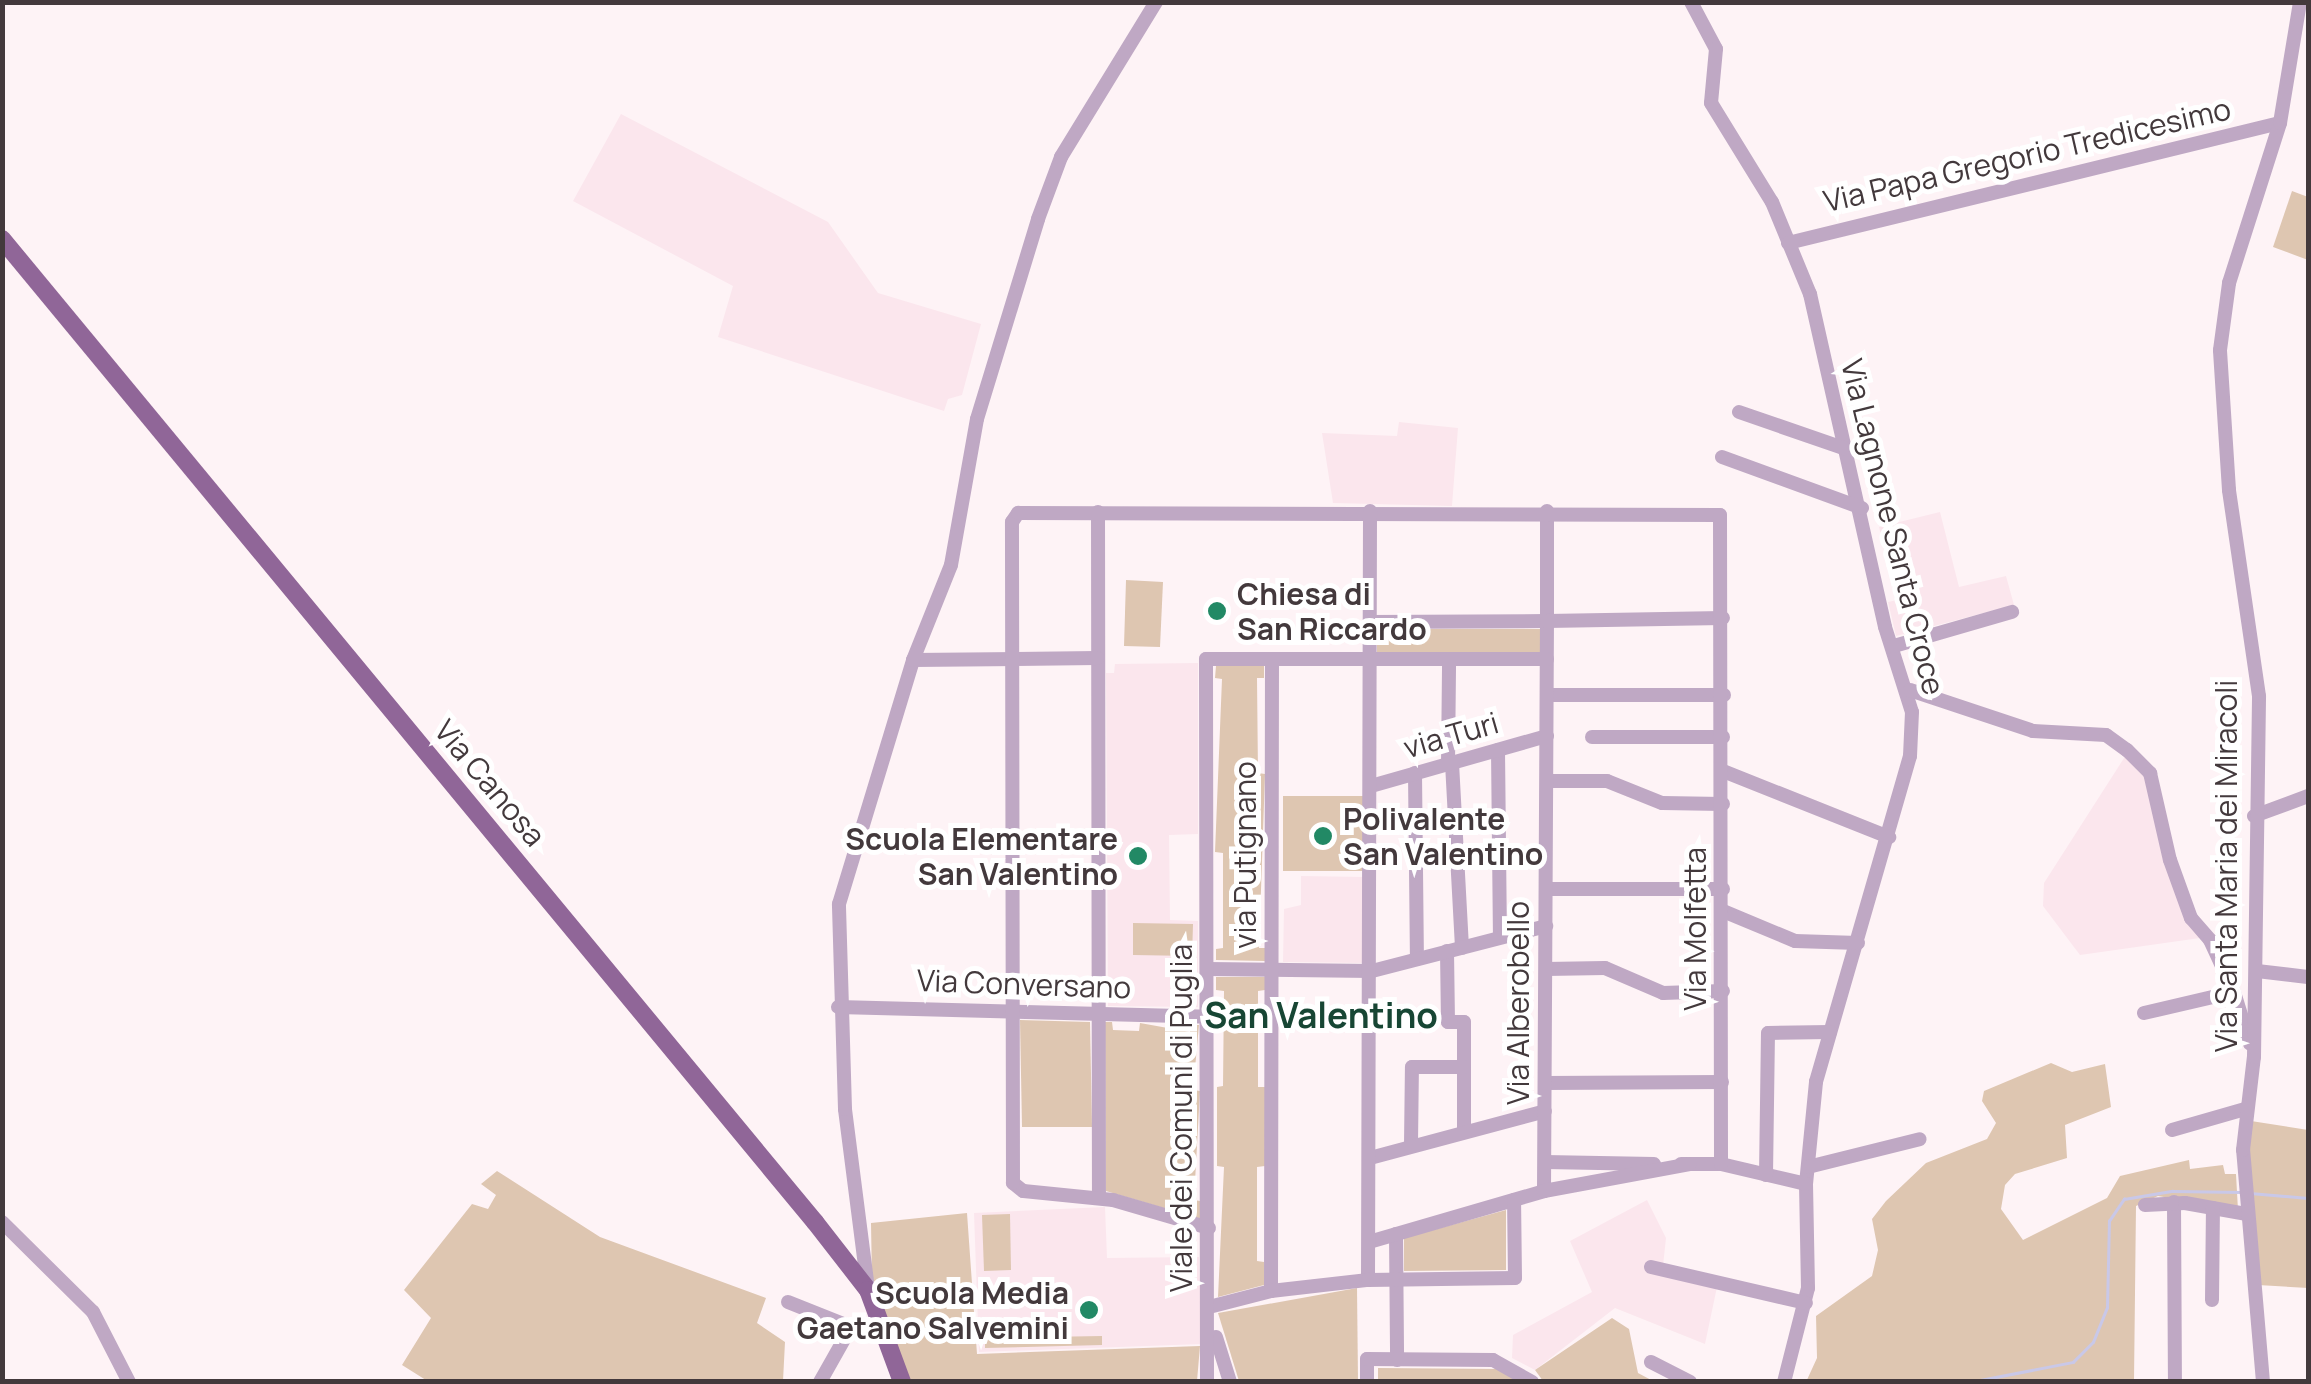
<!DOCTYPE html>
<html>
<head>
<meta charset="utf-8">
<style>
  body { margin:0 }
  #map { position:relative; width:2311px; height:1384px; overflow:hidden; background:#fef3f6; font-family:Manrope,sans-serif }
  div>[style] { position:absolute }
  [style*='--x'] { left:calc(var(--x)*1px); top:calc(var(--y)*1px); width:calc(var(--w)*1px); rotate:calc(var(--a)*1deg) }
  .built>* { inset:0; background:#fbe6ed }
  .green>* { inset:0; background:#dec6b1 }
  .stream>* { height:2.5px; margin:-1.25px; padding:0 1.25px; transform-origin:1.25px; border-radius:1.25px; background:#c9c8e8 }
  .minor>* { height:14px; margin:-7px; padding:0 7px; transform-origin:7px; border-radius:7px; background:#bfa8c4 }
  .major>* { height:18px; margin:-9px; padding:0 9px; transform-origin:9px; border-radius:9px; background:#906698 }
  .dots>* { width:28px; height:28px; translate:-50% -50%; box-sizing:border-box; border:5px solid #fff; border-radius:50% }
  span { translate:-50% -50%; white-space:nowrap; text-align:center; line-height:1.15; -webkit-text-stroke:10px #fff; paint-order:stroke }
  .street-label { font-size:30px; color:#43393c }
  .poi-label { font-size:30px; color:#43393c; font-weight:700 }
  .left { translate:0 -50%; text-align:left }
  .right { translate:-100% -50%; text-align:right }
  .quarter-label { font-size:35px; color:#174634; font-weight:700 }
  .frame { position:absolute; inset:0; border:5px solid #43393c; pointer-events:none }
</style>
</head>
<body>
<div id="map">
  <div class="built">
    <i style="clip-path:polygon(621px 114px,828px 222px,878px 293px,981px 324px,962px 395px,948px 399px,944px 411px,718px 337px,733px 286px,573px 201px)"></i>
    <i style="clip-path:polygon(1399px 422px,1458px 428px,1452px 506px,1333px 503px,1322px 433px,1397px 436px)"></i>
    <i style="clip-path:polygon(1940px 512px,1959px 587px,2006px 576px,2014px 605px,1896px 636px,1888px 602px,1897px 600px,1879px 527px)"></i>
    <i style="clip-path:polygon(1198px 663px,1198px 834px,1169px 835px,1170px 920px,1198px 921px,1198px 1007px,1108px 1006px,1106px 673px,1114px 673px,1115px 664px)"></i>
    <i style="clip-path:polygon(2126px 755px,2147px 776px,2200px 938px,2080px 955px,2043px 906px,2044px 883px)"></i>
    <i style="clip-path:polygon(1301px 876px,1365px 877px,1364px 963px,1283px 962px,1284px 909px,1301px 905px)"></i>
    <i style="clip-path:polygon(1647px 1200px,1666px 1238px,1662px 1275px,1717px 1287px,1705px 1344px,1615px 1308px,1535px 1370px,1512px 1358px,1513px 1335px,1592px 1292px,1570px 1241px)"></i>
    <i style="clip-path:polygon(1105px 1207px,1107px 1258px,1199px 1257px,1202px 1344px,979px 1352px,974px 1213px)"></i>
  </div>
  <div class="green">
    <i style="clip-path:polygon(2292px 191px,2308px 197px,2308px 260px,2273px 247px)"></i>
    <i style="clip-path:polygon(1126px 580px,1163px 582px,1160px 647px,1124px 646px)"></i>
    <i style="clip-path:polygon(1377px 629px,1541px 629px,1541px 654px,1377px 654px)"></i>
    <i style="clip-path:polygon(1264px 665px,1264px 678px,1257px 678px,1258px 773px,1265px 774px,1259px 948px,1265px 948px,1265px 961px,1216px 960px,1216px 949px,1223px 948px,1223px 853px,1215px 852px,1222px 679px,1215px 678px,1216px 666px)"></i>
    <i style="clip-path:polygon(1283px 796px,1363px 796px,1363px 871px,1283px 871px)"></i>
    <i style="clip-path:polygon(1133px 923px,1193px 924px,1192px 956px,1133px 955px)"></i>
    <i style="clip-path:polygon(1216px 977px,1265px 977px,1265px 990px,1258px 991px,1258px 1087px,1265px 1087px,1265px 1166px,1257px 1167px,1257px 1261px,1264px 1262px,1264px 1285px,1218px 1297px,1224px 1167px,1217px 1166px,1217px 1087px,1223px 1086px,1224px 991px,1216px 990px)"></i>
    <i style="clip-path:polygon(1020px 1020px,1090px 1022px,1092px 1127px,1022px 1127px)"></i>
    <i style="clip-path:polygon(1105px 1022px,1112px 1022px,1113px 1030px,1139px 1031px,1140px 1023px,1190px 1032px,1190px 1025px,1199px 1025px,1193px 1090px,1200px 1091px,1194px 1200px,1200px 1201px,1201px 1219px,1106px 1191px)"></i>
    <i style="clip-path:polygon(2051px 1063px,2072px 1072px,2105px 1064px,2111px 1107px,2065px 1125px,2067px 1158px,2015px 1174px,2005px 1185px,2001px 1209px,2023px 1240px,2107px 1198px,2120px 1176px,2189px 1160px,2190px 1169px,2223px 1165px,2225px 1174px,2236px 1174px,2238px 1210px,2158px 1196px,2136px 1206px,2134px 1381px,1806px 1382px,1817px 1358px,1816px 1316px,1872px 1276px,1878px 1250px,1872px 1219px,1886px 1201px,1926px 1163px,1987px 1139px,1996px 1123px,1982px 1101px,1984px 1091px)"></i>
    <i style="clip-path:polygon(2251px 1121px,2308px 1130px,2308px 1288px,2258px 1285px,2248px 1178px)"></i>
    <i style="clip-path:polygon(497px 1171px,600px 1237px,766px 1298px,757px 1323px,785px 1342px,783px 1381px,429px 1382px,402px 1365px,431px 1318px,404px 1290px,472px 1204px,488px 1209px,496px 1195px,481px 1184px)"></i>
    <i style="clip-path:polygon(1506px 1210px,1506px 1270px,1404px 1271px,1404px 1238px)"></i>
    <i style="clip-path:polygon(967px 1213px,977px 1354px,1200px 1346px,1197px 1381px,910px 1381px,872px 1281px,871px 1223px)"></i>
    <i style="clip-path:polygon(1010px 1214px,1011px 1270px,984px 1271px,982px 1215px)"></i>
    <i style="clip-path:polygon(1357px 1288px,1358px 1381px,1239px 1381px,1218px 1313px)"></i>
    <i style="clip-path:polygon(1612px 1318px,1629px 1329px,1638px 1373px,1653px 1381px,1543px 1381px,1535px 1370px)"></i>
    <i style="clip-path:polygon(1102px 1336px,1102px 1345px,985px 1348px,985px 1338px)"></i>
    <i style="clip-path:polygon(1378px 1368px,1499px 1369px,1519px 1382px,1378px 1382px)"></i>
  </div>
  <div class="stream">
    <i style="--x:2250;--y:1193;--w:58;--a:4.9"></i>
    <i style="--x:1970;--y:1382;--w:105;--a:-11"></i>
    <i style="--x:2073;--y:1362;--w:28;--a:-45"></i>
    <i style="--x:2093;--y:1342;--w:37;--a:-68"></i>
    <i style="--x:2107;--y:1308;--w:87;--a:-88.7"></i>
    <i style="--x:2109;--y:1221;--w:27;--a:-56"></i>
    <i style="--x:2124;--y:1199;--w:49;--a:-9.5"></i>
    <i style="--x:2172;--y:1191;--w:70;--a:0.8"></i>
  </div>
  <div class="minor">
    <i style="--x:1691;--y:2;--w:53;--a:62"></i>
    <i style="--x:1716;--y:49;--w:54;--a:95.3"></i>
    <i style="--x:1711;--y:103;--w:116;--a:58.4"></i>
    <i style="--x:1772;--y:202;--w:100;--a:67.6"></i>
    <i style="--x:1810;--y:294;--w:341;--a:77.3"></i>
    <i style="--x:1885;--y:627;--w:89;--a:72.4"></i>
    <i style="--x:1912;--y:712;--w:44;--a:92.6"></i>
    <i style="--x:1910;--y:756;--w:339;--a:106.1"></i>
    <i style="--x:1816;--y:1082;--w:102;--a:95.6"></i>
    <i style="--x:1806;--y:1184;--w:104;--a:88.9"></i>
    <i style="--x:1808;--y:1288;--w:97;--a:104.3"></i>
    <i style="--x:1788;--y:243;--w:506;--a:-13.71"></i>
    <i style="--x:1739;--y:412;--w:113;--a:19.1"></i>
    <i style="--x:1722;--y:457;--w:149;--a:20"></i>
    <i style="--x:1098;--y:512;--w:685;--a:89.92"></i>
    <i style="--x:1370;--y:622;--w:177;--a:-0.3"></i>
    <i style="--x:1547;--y:621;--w:110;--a:-90"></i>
    <i style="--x:1894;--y:646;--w:123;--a:-16.1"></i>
    <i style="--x:913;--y:660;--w:184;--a:-0.6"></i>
    <i style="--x:1910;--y:690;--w:130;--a:18.4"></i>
    <i style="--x:2033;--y:731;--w:73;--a:3.1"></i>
    <i style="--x:2106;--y:735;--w:26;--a:36"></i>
    <i style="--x:2127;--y:750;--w:33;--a:45"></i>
    <i style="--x:2150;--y:773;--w:89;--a:77.1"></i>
    <i style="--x:2170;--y:860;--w:62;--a:70.1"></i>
    <i style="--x:2191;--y:918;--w:29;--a:49"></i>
    <i style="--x:2210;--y:940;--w:57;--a:65.2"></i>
    <i style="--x:2234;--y:992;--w:54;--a:72.9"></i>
    <i style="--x:1547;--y:695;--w:177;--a:0"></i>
    <i style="--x:1592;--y:737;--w:131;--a:0"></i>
    <i style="--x:1498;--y:750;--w:187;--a:89.4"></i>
    <i style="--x:1452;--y:763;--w:185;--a:86.9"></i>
    <i style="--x:1448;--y:764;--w:104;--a:-89.4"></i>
    <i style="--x:1723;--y:771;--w:179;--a:21.7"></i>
    <i style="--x:1415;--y:773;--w:186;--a:89.4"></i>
    <i style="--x:1547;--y:781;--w:60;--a:0"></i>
    <i style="--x:1607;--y:781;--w:59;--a:21.8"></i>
    <i style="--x:1662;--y:803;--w:61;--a:0.9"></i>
    <i style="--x:1371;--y:786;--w:183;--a:-15.9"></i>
    <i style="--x:2254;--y:816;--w:58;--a:-20.3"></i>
    <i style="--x:1013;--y:880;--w:85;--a:0.7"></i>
    <i style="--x:1546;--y:889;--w:177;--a:0"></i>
    <i style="--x:1723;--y:911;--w:78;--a:22.6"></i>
    <i style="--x:1795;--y:941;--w:63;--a:1.8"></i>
    <i style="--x:1447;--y:951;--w:71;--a:89.2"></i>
    <i style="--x:1448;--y:1022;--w:16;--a:0"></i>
    <i style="--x:1464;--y:1022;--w:107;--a:90"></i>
    <i style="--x:1208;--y:969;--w:164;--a:0.7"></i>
    <i style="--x:1372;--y:971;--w:180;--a:-14.5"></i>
    <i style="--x:1546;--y:969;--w:59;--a:-1"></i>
    <i style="--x:1605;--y:968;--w:63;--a:23.3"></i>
    <i style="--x:1663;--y:993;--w:60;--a:-1.9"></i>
    <i style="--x:2257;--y:971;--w:51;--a:6.7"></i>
    <i style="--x:838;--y:1007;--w:370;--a:1.5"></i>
    <i style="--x:2144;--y:1013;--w:92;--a:-13.1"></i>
    <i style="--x:1545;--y:1083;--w:177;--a:-0.3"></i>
    <i style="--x:2172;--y:1130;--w:76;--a:-16"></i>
    <i style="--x:1411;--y:1144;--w:77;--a:-89.3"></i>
    <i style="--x:1412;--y:1067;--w:52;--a:0"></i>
    <i style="--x:1370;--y:1158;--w:181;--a:-15"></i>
    <i style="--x:1545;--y:1162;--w:109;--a:1.1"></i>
    <i style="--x:1681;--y:1164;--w:40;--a:0"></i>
    <i style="--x:1721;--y:1164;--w:87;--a:13.2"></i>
    <i style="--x:1808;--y:1167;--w:115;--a:-14"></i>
    <i style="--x:1766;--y:1175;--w:142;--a:-89.2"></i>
    <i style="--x:1768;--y:1033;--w:62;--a:-0.9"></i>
    <i style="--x:1544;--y:1191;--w:570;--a:-89.7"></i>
    <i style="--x:1547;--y:621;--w:176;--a:-1"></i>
    <i style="--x:2174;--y:1202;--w:180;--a:89.7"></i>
    <i style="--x:2145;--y:1205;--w:40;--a:-2.9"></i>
    <i style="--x:2185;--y:1203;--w:63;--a:10.1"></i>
    <i style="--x:2;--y:1222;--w:128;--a:44.7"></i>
    <i style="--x:93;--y:1312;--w:79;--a:62.8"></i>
    <i style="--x:1209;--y:1228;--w:100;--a:-163.7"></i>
    <i style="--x:1113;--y:1200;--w:90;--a:-174.3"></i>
    <i style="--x:1023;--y:1191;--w:13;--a:-141"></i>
    <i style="--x:1013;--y:1183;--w:661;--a:-90.09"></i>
    <i style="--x:1012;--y:522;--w:11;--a:-56"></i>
    <i style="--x:1018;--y:513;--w:702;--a:0.16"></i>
    <i style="--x:1720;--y:515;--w:649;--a:89.91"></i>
    <i style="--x:1396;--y:1234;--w:126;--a:89.5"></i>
    <i style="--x:1369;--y:1242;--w:182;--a:-16.2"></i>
    <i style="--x:1544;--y:1191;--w:148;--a:-10.5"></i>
    <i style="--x:1651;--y:1267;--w:159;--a:13.1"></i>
    <i style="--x:1368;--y:1280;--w:769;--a:-89.85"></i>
    <i style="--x:868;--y:1289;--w:181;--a:-97.3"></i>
    <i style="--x:845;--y:1109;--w:205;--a:-91.7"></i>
    <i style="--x:839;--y:904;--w:255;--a:-73.1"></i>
    <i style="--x:913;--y:660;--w:102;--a:-68.2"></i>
    <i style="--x:951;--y:565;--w:148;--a:-79.9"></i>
    <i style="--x:977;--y:419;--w:209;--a:-73"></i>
    <i style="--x:1038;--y:219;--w:66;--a:-69.6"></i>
    <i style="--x:1061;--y:157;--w:182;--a:-58.5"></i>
    <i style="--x:1271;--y:1291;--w:632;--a:-89.91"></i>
    <i style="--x:2212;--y:1300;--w:92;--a:-89.4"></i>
    <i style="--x:788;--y:1302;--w:73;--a:21.7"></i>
    <i style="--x:856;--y:1329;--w:26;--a:-4"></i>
    <i style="--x:1209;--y:1307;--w:64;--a:-14.5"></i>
    <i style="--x:1271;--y:1291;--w:98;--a:-6.5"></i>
    <i style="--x:1368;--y:1280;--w:147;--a:-0.8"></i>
    <i style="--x:1515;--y:1278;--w:78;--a:-90.7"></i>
    <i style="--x:1216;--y:1337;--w:47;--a:72.7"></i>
    <i style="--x:1651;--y:1362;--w:44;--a:27.1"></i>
    <i style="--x:820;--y:1382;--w:63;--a:-60.6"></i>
    <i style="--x:1207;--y:1382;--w:723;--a:-90.08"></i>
    <i style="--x:1206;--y:659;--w:341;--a:0"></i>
    <i style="--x:1367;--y:1382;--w:23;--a:-90"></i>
    <i style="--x:1367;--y:1359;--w:126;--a:0.5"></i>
    <i style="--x:1493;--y:1360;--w:45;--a:29.4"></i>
    <i style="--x:2263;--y:1382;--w:233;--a:-94.9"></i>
    <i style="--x:2243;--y:1150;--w:94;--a:-83.3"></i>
    <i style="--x:2254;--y:1057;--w:361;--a:-89.2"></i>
    <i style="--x:2259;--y:696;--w:208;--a:-98.3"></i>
    <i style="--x:2229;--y:490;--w:140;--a:-93.7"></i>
    <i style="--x:2220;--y:350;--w:68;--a:-82.3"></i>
    <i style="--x:2229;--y:283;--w:168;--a:-72.3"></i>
    <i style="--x:2280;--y:123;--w:123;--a:-80.6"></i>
  </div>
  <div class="major">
    <i style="--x:2;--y:239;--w:1276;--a:50.41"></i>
    <i style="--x:815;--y:1222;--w:86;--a:52.1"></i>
    <i style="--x:868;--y:1290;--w:98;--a:69.7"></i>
  </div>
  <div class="dots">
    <i style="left:1217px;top:611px;background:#228965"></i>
    <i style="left:1323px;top:836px;background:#228965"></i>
    <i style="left:1138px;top:856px;background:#228965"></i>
    <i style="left:1089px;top:1310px;background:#228965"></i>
  </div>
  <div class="street-label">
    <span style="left:2027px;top:155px;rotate:-13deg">Via Papa Gregorio Tredicesimo</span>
    <span style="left:1893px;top:527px;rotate:76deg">Via Lagnone Santa Croce</span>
    <span style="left:1451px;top:735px;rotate:-16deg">via Turi</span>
    <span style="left:490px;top:783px;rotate:50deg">Via Canosa</span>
    <span style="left:1245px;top:855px;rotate:-90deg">via Putignano</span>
    <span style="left:2226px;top:866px;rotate:-90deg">Via Santa Maria dei Miracoli</span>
    <span style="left:1695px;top:929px;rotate:-90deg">Via Molfetta</span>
    <span style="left:1024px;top:984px;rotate:2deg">Via Conversano</span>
    <span style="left:1518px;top:1003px;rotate:-90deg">Via Alberobello</span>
    <span style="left:1181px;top:1118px;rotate:-90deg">Viale dei Comuni di Puglia</span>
  </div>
  <div class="poi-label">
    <span class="left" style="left:1237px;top:611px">Chiesa di<br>San Riccardo</span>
    <span class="left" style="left:1343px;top:836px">Polivalente<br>San Valentino</span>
    <span class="right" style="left:1118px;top:856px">Scuola Elementare<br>San Valentino</span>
    <span class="right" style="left:1069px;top:1310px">Scuola Media<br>Gaetano Salvemini</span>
  </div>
  <div class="quarter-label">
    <span style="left:1321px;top:1015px">San Valentino</span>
  </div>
  <div class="frame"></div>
</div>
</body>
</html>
